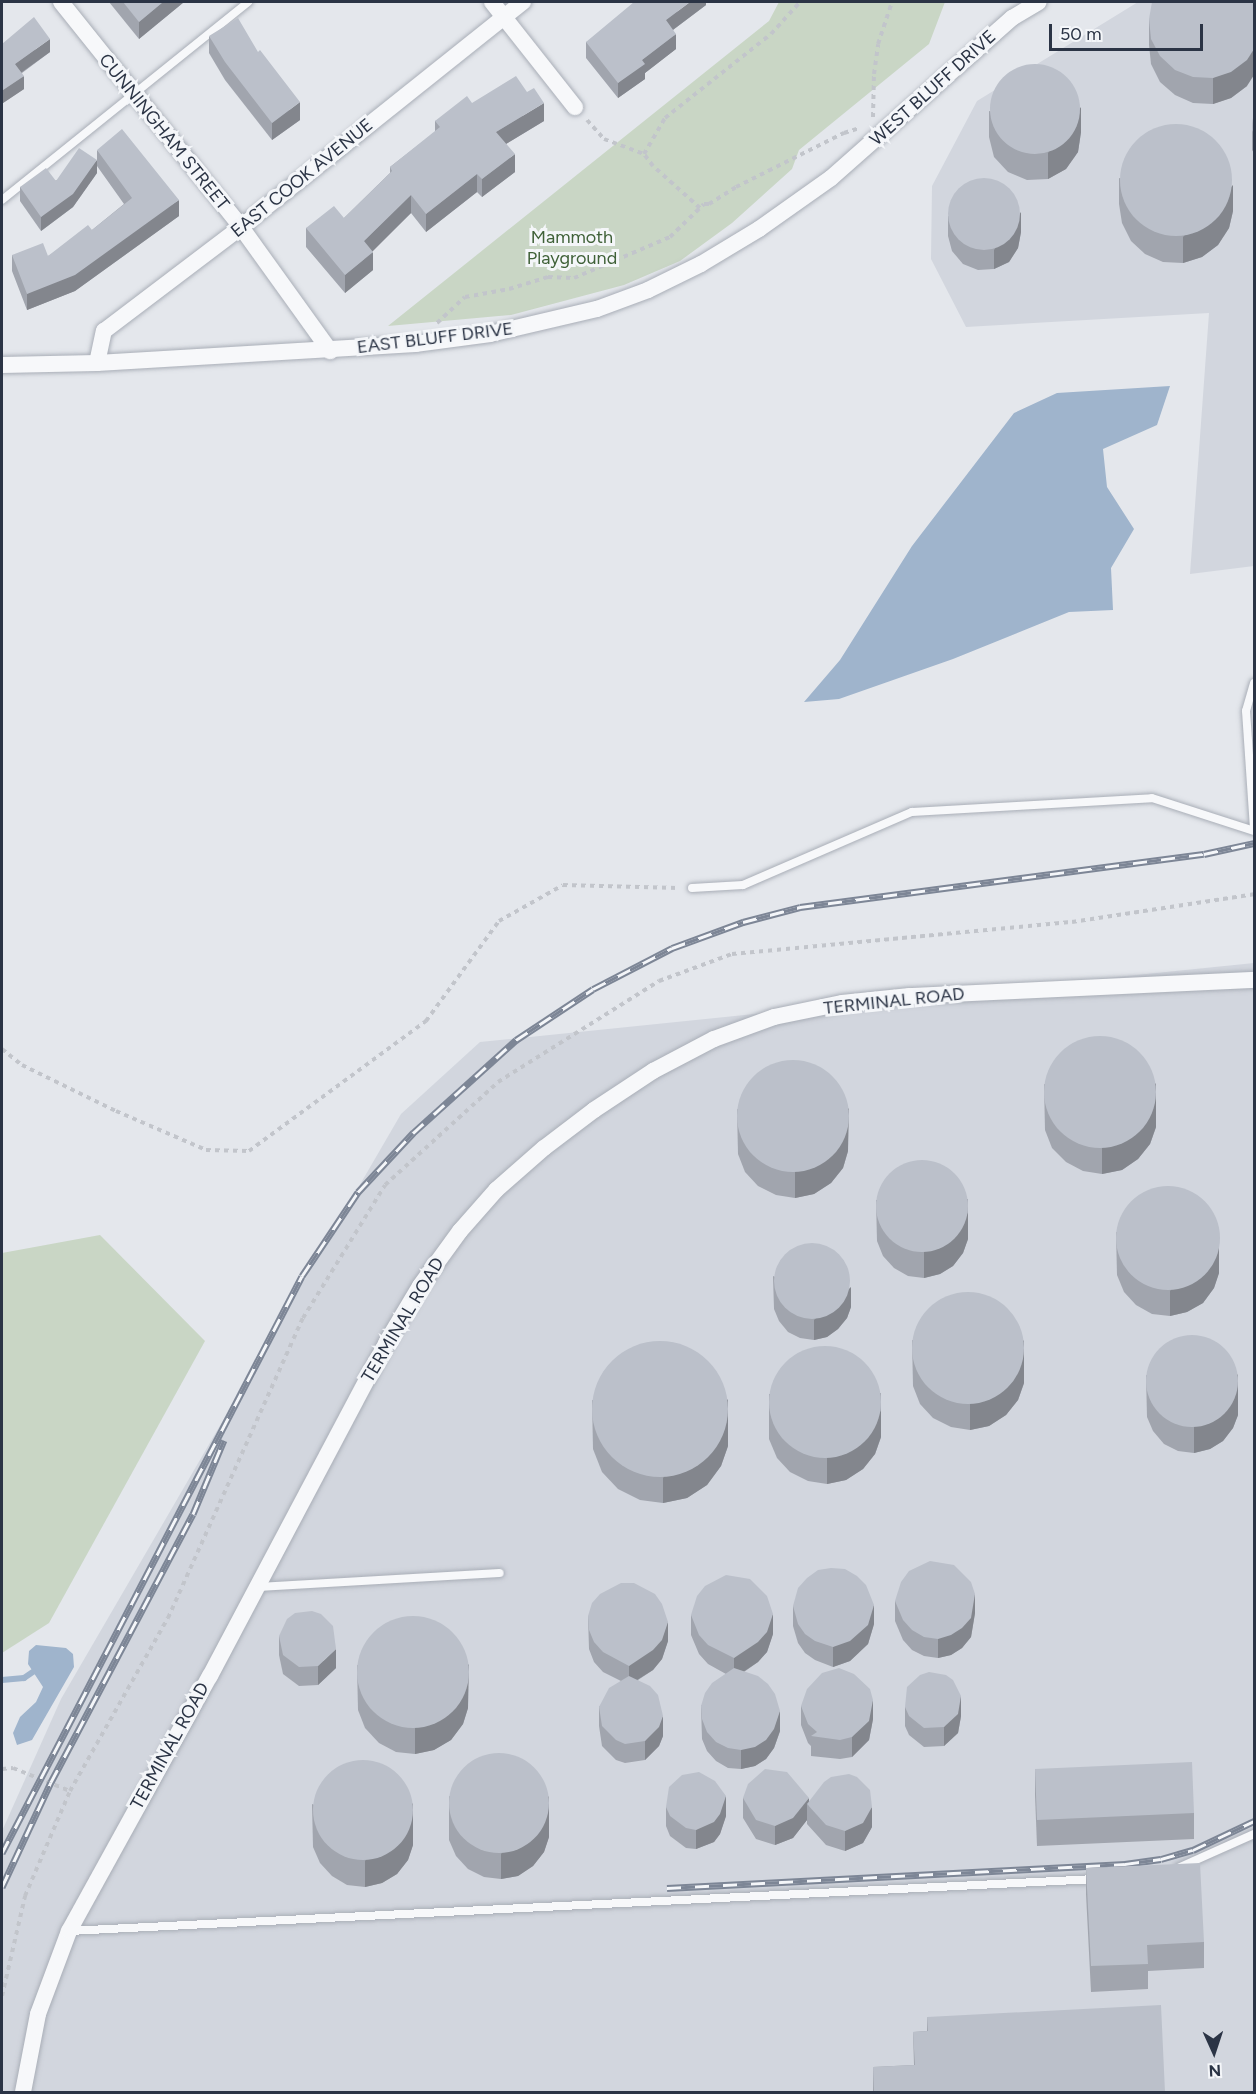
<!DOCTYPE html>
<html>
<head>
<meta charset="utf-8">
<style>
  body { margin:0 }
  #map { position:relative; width:1256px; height:2094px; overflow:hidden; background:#e4e7ec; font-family:Figtree,sans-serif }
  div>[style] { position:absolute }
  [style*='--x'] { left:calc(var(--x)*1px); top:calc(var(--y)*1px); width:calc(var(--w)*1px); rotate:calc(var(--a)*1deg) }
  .built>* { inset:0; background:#d2d6de }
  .green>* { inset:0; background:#c9d6c5 }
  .water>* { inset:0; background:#9fb4cc }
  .stream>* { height:6px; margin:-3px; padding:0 3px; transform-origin:3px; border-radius:3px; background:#9fb4cc }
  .path>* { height:4px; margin-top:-2px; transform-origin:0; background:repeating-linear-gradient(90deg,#c2c5cb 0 4.5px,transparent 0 9px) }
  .roads { filter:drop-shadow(0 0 2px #a9aeb7) drop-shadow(0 0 2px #a9aeb7) }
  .service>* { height:8px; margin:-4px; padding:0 4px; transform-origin:4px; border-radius:4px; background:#f7f8fa }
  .minor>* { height:16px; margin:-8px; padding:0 8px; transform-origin:8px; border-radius:8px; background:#f7f8fa }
  .rail>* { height:7px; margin-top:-3.5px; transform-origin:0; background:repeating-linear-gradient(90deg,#f4f6f9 0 14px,#7d8696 0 28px); box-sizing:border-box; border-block:2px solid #7d8696 }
  .wall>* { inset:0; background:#a1a5ae }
  .shaded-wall>* { inset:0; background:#83868d }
  .building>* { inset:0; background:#bbc0ca }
  .round { border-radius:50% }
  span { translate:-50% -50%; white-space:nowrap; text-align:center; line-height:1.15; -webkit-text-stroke:6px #f4f6f9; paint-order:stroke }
  .street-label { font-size:18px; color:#2b3445 }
  .park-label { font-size:18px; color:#3f6138 }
  .frame { position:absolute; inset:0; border:3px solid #2b3445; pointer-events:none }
  .north { position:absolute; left:1184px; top:2022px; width:60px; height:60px; -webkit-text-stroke:4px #f4f6f9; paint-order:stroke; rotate:177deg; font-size:16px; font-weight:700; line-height:24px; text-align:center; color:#2b3445 }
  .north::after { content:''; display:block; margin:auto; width:21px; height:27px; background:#2b3445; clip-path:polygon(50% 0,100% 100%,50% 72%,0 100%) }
  .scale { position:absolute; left:1049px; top:24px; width:154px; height:27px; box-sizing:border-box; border:3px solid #2b3445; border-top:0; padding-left:8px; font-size:18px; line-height:21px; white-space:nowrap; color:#2b3445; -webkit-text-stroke:4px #f4f6f9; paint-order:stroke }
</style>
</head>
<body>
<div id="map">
  <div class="built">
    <i style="clip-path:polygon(1138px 2px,1254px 2px,1254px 566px,1190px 574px,1209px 313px,966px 327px,931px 259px,932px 186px,977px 101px)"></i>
    <i style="clip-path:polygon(1254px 963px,1254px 2092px,2px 2092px,2px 1831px,61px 1699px,401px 1114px,480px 1042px)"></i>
  </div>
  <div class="green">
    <i style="clip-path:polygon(779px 2px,945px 2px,929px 44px,799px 150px,792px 169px,732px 223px,680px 261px,624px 285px,511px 315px,388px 326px,769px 21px)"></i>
    <i style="clip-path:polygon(100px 1235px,205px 1341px,49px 1623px,2px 1653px,2px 1253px)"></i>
  </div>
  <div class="water">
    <i style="clip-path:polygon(1170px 386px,1157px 425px,1103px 449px,1107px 487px,1134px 529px,1111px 568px,1113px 610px,1069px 612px,953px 659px,839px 699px,804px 702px,840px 660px,912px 546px,1014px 413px,1057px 393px)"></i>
    <i style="clip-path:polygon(36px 1645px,66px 1648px,73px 1654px,74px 1667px,32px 1740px,17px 1745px,13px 1733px,20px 1717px,36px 1702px,43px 1687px,28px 1664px,29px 1651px)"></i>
  </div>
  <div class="stream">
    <i style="--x:2;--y:1680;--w:22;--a:-5"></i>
    <i style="--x:24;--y:1678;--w:11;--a:-34"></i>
  </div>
  <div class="path">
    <i style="--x:873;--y:117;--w:43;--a:-88.7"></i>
    <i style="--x:874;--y:74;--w:30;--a:-82"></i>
    <i style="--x:878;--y:44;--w:44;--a:-71.6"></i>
    <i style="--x:587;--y:120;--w:25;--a:48"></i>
    <i style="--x:604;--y:139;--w:43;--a:20.6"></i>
    <i style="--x:700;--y:208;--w:63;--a:-138.2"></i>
    <i style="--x:653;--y:166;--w:15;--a:-127"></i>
    <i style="--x:644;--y:154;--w:42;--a:-59.7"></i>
    <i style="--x:665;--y:118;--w:135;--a:-38.4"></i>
    <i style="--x:771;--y:34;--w:43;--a:-47.8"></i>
    <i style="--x:437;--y:323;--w:38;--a:-43"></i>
    <i style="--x:465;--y:297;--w:45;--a:-10.3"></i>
    <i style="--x:509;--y:289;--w:41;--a:-17.1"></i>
    <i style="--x:548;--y:277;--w:26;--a:2"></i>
    <i style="--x:574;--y:278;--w:104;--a:-23.1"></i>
    <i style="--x:670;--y:237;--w:47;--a:-44.1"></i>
    <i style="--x:704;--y:204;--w:5;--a:0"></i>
    <i style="--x:709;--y:204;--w:32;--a:-32"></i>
    <i style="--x:736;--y:187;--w:121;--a:-26.6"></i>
    <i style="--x:844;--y:133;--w:16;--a:-18"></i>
    <i style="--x:2;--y:1049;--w:26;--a:39"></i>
    <i style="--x:22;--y:1065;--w:105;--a:26.1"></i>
    <i style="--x:116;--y:1111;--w:98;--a:23.4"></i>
    <i style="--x:206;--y:1150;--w:43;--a:1.3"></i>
    <i style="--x:249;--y:1151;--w:220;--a:-36.3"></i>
    <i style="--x:426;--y:1021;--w:124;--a:-53.9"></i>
    <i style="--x:499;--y:921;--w:73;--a:-29.4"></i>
    <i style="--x:563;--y:885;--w:115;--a:1.5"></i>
    <i style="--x:2;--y:1769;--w:11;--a:-5"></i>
    <i style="--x:13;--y:1768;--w:61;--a:22"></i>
    <i style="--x:2;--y:1996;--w:103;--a:-77"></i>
    <i style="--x:25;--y:1896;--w:114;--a:-66.8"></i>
    <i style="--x:70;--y:1791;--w:199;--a:-60.5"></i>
    <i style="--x:168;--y:1618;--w:329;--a:-65.8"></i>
    <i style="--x:303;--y:1318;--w:156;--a:-58.3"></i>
    <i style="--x:385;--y:1185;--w:153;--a:-42.3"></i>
    <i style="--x:498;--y:1082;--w:190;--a:-32.1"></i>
    <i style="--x:659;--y:981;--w:78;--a:-20.3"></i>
    <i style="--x:732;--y:954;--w:342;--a:-5.4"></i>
    <i style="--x:1072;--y:922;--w:184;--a:-8.7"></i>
  </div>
  <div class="roads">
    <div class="service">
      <i style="--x:2;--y:200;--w:316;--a:-38.8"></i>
      <i style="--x:1254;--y:683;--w:29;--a:106"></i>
      <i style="--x:1246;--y:711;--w:118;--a:86.1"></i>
      <i style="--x:692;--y:888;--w:51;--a:-3.4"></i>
      <i style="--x:743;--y:885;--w:184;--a:-23.4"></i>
      <i style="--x:912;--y:812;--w:240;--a:-3.3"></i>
      <i style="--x:1152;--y:798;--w:107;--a:17.9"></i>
      <i style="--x:258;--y:1587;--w:242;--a:-3.3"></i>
      <i style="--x:1178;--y:1868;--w:83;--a:-24.1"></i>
      <i style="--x:69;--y:1931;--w:1029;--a:-2.9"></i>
    </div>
    <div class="minor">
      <i style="--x:61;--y:2;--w:288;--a:51.3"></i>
      <i style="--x:241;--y:227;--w:153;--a:54.3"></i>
      <i style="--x:492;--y:2;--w:134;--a:51.7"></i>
      <i style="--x:97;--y:363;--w:33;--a:-78"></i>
      <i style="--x:104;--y:331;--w:172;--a:-37.2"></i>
      <i style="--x:241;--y:227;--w:361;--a:-38.6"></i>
      <i style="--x:2;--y:365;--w:95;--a:-1.2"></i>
      <i style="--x:97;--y:363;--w:319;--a:-3.4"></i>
      <i style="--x:415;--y:344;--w:76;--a:-7.6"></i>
      <i style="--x:490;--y:334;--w:110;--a:-13.2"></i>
      <i style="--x:597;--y:309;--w:54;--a:-20.4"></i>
      <i style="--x:648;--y:290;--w:59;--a:-26.1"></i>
      <i style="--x:701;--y:264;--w:68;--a:-31.1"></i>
      <i style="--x:759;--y:229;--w:88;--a:-35.3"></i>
      <i style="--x:831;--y:178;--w:242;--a:-41.5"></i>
      <i style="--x:1012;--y:18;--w:31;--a:-31"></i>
      <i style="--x:23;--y:2092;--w:79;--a:-79.1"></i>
      <i style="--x:38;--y:2014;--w:89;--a:-69.5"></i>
      <i style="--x:69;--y:1931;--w:291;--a:-61.1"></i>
      <i style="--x:210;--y:1676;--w:377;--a:-62.1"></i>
      <i style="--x:386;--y:1343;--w:66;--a:-59.2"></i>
      <i style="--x:420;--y:1286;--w:68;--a:-54"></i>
      <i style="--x:460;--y:1231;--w:55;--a:-48.7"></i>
      <i style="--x:496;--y:1190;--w:64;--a:-41.2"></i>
      <i style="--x:544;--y:1148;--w:63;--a:-37.2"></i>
      <i style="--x:594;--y:1110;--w:71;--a:-33.5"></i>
      <i style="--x:653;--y:1071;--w:69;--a:-27.7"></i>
      <i style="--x:714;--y:1039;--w:64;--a:-20.1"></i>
      <i style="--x:774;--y:1017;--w:69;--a:-11.6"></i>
      <i style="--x:842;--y:1003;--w:68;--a:-5.9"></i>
      <i style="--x:910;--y:996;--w:344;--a:-2.7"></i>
    </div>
  </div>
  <div class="rail">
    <i style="--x:2;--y:1853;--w:650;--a:-62.53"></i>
    <i style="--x:302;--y:1276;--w:101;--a:-56.3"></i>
    <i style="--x:358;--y:1192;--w:81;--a:-47"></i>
    <i style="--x:413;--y:1133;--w:139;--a:-42.1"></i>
    <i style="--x:516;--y:1040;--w:92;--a:-33.5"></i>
    <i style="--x:593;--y:989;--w:89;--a:-27.4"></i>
    <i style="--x:672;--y:948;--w:76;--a:-20.1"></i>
    <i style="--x:743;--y:922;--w:59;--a:-14.7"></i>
    <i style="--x:800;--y:907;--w:407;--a:-7.5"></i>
    <i style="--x:1204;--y:854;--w:51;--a:-12.4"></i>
    <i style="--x:2;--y:1887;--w:116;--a:-65"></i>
    <i style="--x:51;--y:1782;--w:303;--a:-62.1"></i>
    <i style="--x:193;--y:1514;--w:80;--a:-67.3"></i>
    <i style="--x:667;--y:1888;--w:459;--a:-3"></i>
    <i style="--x:1125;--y:1864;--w:36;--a:-8"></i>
    <i style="--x:1161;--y:1859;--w:33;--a:-16"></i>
    <i style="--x:1193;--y:1850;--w:68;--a:-25.4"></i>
  </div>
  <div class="wall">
    <i style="clip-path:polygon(109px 2px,184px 2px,139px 39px)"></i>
    <i style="clip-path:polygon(706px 2px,706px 5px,673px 30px,676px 49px,645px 73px,645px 79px,618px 98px,586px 58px,586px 42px)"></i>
    <i style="clip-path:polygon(1149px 19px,1247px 86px,1231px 98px,1213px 104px,1193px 103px,1175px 95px,1160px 82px,1151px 64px,1149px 45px)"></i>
    <i style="clip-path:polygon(209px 36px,300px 120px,272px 140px,225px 80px,209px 53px)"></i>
    <i style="clip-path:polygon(2px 44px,50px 52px,22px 73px,24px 89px,3px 103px,2px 101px)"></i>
    <i style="clip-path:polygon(472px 103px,544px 121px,506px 144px,515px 172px,482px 197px,477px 192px,426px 232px,411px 213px,372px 251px,373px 270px,345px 293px,306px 247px,306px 228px,344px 218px,390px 173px,390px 167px,435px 132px,435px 121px)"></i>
    <i style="clip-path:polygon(1254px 106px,1254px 153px,1252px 150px,1252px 130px)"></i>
    <i style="clip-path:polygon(989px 111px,1081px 132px,1078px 152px,1066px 169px,1048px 179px,1027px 180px,1008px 172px,994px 157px,989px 137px)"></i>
    <i style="clip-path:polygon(97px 150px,179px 216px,75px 291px,27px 310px,12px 271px,12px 255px,48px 256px,92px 230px,124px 204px,97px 166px)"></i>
    <i style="clip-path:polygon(97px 173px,73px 207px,41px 231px,20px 201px,20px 187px)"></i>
    <i style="clip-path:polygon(1119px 178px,1233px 211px,1229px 228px,1218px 245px,1202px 257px,1183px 263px,1163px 262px,1145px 254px,1131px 241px,1122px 223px,1119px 204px)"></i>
    <i style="clip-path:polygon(948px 216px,1021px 232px,1018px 248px,1009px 262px,994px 269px,978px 270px,963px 264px,952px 251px,948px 236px)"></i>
    <i style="clip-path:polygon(1044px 1084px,1156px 1127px,1150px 1144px,1138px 1159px,1122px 1170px,1102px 1174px,1083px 1171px,1066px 1162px,1052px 1148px,1045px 1130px)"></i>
    <i style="clip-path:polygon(737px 1109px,848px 1151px,843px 1168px,831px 1183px,814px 1194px,795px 1198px,776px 1195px,758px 1186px,745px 1172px,738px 1154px)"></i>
    <i style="clip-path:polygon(968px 1199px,968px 1239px,963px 1253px,953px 1266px,940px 1274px,924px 1278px,908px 1276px,894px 1268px,883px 1256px,877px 1241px,876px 1200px)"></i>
    <i style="clip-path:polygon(1116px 1232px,1219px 1273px,1214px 1288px,1203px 1303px,1187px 1312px,1170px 1316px,1152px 1314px,1136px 1305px,1124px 1292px,1117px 1275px)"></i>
    <i style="clip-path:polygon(773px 1276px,851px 1307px,847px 1318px,838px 1329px,827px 1337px,814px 1340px,800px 1338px,788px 1332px,779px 1321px,774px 1309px)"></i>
    <i style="clip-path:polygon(912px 1340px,1024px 1383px,1018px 1400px,1006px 1415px,989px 1426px,970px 1430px,951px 1427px,933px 1418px,920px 1404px,913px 1386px)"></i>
    <i style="clip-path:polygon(1146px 1375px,1238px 1415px,1233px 1428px,1223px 1441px,1210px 1449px,1194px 1453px,1178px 1451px,1164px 1444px,1153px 1431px,1147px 1417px)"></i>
    <i style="clip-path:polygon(881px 1393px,881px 1437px,875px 1454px,863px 1469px,846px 1480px,827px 1484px,808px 1481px,790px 1472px,777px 1458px,769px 1439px,769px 1394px)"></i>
    <i style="clip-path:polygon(592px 1400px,728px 1446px,721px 1466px,707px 1485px,687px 1498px,663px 1503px,640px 1500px,618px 1489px,602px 1472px,593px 1449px)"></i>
    <i style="clip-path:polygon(895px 1601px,975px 1613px,971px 1637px,962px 1648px,951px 1655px,938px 1658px,924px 1656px,912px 1650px,903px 1640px,895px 1621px)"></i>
    <i style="clip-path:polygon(793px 1606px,874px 1624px,868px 1644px,850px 1661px,833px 1667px,815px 1660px,805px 1653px,798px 1643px,793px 1626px)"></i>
    <i style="clip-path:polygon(691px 1615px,773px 1634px,767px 1652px,758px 1662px,744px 1672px,780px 1731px,774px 1748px,766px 1759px,755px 1766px,741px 1769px,728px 1768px,716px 1761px,707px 1751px,702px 1739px,701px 1706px,726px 1674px,708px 1664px,699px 1654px,691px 1635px)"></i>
    <i style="clip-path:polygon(588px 1616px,668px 1641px,662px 1659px,653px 1670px,638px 1680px,663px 1736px,659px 1746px,645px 1760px,625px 1763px,616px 1760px,602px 1746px,599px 1726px,599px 1707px,621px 1681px,603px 1672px,594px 1662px,589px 1649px)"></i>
    <i style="clip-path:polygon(279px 1636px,336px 1668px,318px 1685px,299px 1686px,283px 1674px,279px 1655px)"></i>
    <i style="clip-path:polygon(357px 1665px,468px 1708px,463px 1724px,451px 1740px,434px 1750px,415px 1754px,396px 1752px,379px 1743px,365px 1728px,358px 1710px)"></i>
    <i style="clip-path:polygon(801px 1706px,873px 1719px,869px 1740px,852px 1757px,840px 1759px,811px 1756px,811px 1746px,808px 1743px,801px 1725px)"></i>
    <i style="clip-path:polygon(905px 1707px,961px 1716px,958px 1733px,944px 1746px,924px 1747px,909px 1735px,905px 1726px)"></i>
    <i style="clip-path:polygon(1035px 1769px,1194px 1813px,1194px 1839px,1037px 1846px,1035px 1795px)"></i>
    <i style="clip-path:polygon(449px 1796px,549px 1837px,544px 1852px,533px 1866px,518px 1876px,501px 1879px,484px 1877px,468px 1869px,456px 1856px,449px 1840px)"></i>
    <i style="clip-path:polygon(743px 1798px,809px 1801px,872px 1827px,863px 1843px,845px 1851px,826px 1845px,807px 1824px,807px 1820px,793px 1838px,775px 1845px,756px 1839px,743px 1818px)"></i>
    <i style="clip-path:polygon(312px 1804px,413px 1845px,408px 1860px,397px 1874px,382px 1883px,365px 1887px,347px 1885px,332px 1876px,320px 1863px,313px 1847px)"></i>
    <i style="clip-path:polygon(666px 1807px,726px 1816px,720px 1834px,714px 1842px,696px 1849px,686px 1848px,670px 1836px,666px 1826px)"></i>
    <i style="clip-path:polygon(1086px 1868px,1204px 1942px,1204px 1968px,1148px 1971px,1148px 1989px,1091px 1992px,1086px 1894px)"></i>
    <i style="clip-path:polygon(927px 2017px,1165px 2092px,873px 2092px,873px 2067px,914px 2065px,913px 2032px,927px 2031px)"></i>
  </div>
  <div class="shaded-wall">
    <i style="clip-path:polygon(163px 2px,184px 2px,139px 39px,139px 22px)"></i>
    <i style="clip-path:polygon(690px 2px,706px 2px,706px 5px,666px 35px,666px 20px)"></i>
    <i style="clip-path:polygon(676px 34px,676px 49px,645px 73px,645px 79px,618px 98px,618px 83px,642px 60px)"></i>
    <i style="clip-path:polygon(50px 39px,50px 52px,15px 77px,15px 64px)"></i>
    <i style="clip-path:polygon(1254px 49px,1254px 75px,1247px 86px,1231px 98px,1213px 104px,1213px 78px)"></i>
    <i style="clip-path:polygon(24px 76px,24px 89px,3px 103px,3px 90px)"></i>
    <i style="clip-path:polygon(300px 102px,300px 120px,272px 140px,272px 123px)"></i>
    <i style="clip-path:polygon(544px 103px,544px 121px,496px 150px,496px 132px)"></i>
    <i style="clip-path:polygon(1081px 107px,1081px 132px,1078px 152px,1066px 169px,1048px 179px,1048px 153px)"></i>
    <i style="clip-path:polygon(515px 154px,515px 172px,482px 197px,482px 179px)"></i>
    <i style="clip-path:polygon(97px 160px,97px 173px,73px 207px,41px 231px,41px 217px)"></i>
    <i style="clip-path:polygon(477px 174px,477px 192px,426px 232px,426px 214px)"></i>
    <i style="clip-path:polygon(1233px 185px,1233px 211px,1229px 228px,1218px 245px,1202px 257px,1183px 263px,1183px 237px)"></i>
    <i style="clip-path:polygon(411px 195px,411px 213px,364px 260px,364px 241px)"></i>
    <i style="clip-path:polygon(179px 200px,179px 216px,75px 291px,27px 310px,27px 294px)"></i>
    <i style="clip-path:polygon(1021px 212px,1021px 232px,1018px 248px,1009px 262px,994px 269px,994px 250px)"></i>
    <i style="clip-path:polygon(373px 252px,373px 270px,345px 293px,345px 275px)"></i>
    <i style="clip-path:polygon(1156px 1083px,1156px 1127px,1150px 1144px,1138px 1159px,1122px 1170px,1102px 1174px,1102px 1148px)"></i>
    <i style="clip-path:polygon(849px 1108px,848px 1151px,843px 1168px,831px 1183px,814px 1194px,795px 1198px,795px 1172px)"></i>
    <i style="clip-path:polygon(968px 1213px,968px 1239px,963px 1253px,953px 1266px,940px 1274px,924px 1278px,924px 1252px)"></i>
    <i style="clip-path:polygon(1219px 1231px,1219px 1273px,1214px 1288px,1203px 1303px,1187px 1312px,1170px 1316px,1170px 1291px)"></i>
    <i style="clip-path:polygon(851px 1287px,851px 1307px,847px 1318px,838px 1329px,827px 1337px,814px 1340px,814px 1320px)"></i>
    <i style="clip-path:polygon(1024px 1340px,1024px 1383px,1018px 1400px,1006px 1415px,989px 1426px,970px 1430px,970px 1404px)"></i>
    <i style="clip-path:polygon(1238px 1374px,1238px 1415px,1233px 1428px,1223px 1441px,1210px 1449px,1194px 1453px,1194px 1427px)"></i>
    <i style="clip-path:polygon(728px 1399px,728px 1446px,721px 1466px,707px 1485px,687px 1498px,663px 1503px,663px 1478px)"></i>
    <i style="clip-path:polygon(881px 1411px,881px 1437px,875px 1454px,863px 1469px,846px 1480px,827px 1484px,827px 1458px)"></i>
    <i style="clip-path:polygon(975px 1594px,975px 1613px,971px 1637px,962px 1648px,951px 1655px,938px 1658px,938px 1639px)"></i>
    <i style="clip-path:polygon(874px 1605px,874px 1624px,868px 1644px,850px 1661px,833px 1667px,833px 1647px)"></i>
    <i style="clip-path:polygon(773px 1614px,773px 1634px,767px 1652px,758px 1662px,734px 1678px,734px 1658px)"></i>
    <i style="clip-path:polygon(668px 1622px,668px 1641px,662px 1659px,653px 1670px,629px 1685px,629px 1666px)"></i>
    <i style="clip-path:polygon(336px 1649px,336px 1668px,318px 1685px,318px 1666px)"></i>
    <i style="clip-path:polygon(469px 1664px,468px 1708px,463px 1724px,451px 1740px,434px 1750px,415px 1754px,415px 1728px)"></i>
    <i style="clip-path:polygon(961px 1696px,961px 1716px,958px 1733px,944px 1746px,944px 1727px)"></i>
    <i style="clip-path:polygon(873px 1700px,873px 1719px,869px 1740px,852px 1757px,852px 1737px)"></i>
    <i style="clip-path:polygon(780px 1711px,780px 1731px,774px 1748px,766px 1759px,755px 1766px,741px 1769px,741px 1750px)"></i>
    <i style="clip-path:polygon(663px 1716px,663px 1736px,659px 1746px,645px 1760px,645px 1741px)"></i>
    <i style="clip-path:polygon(549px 1796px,549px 1837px,544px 1852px,533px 1866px,518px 1876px,501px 1879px,501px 1854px)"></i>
    <i style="clip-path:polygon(726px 1796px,726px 1816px,720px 1834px,714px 1842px,696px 1849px,696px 1830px)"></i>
    <i style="clip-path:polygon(809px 1798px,809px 1806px,807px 1804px,807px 1820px,793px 1838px,775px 1845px,775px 1826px)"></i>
    <i style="clip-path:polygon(413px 1803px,413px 1845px,408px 1860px,397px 1874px,382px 1883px,365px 1887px,365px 1861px)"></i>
    <i style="clip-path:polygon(872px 1807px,872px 1827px,863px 1843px,845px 1851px,845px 1831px)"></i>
  </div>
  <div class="building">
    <i style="clip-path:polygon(123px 2px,163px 2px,139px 22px)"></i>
    <i style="clip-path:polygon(634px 2px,690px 2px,666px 20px,676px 34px,642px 60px,645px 64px,618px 83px,586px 42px)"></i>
    <i style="clip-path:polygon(1152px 2px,1254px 2px,1254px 49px,1247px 60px,1231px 72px,1213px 78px,1193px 77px,1175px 70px,1160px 56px,1151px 39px,1149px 19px)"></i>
    <i style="clip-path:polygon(34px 17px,50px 39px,15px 64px,24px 76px,3px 90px,2px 88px,2px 44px)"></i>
    <i style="clip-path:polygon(238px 18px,258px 52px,260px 50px,300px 102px,272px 123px,225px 62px,209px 36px)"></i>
    <i class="round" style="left:990px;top:64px;width:90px;height:90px"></i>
    <i style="clip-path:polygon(516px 76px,527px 92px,534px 88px,544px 103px,496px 132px,515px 154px,482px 179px,477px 174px,426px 214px,411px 195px,364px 241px,373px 252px,345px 275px,306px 228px,334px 206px,344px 218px,392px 171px,390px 167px,440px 127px,435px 121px,467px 96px,472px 103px)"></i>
    <i style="clip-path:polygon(1254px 106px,1254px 134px,1252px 130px)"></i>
    <i class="round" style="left:1120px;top:124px;width:112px;height:112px"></i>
    <i style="clip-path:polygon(122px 129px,179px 200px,75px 275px,27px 294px,12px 255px,43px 243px,48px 256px,88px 225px,92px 230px,132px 198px,97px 150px)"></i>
    <i style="clip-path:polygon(79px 148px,97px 160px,73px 194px,41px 217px,20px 187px,46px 168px,56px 181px)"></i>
    <i class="round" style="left:948px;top:178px;width:72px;height:72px"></i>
    <i class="round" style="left:1044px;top:1036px;width:112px;height:112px"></i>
    <i class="round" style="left:737px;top:1060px;width:112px;height:112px"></i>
    <i class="round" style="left:876px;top:1160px;width:92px;height:92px"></i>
    <i class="round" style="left:1116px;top:1186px;width:104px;height:104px"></i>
    <i class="round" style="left:774px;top:1243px;width:76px;height:76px"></i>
    <i class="round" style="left:912px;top:1292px;width:112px;height:112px"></i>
    <i class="round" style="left:1146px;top:1335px;width:92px;height:92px"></i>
    <i class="round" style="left:592px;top:1341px;width:136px;height:136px"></i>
    <i class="round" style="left:769px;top:1346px;width:112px;height:112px"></i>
    <i style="clip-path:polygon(930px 1561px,954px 1565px,971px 1582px,975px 1594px,971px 1618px,962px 1628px,951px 1635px,938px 1639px,924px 1637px,912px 1630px,903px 1620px,895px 1601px,901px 1582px,909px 1571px)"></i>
    <i style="clip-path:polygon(831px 1568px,845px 1569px,857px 1576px,866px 1585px,874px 1605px,868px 1625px,850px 1641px,833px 1647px,815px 1641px,805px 1634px,798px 1624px,793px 1606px,798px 1588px,807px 1578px,818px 1570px)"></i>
    <i style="clip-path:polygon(726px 1575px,750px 1579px,767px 1596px,773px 1614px,767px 1632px,758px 1642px,734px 1658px,708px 1645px,699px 1635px,691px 1615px,697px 1596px,705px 1586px)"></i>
    <i style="clip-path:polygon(621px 1583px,634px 1583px,655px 1594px,662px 1604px,668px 1622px,662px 1640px,653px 1650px,629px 1666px,603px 1652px,594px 1642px,589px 1630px,588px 1616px,592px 1603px,600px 1594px)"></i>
    <i style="clip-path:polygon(312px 1611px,321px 1614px,333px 1626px,336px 1649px,318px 1666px,299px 1667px,283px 1655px,279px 1636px,287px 1619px,295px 1613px)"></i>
    <i class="round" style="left:357px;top:1616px;width:112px;height:112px"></i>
    <i style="clip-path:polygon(734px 1668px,758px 1676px,768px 1684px,775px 1694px,780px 1711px,774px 1729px,766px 1740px,755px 1747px,741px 1750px,728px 1748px,716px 1742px,707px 1732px,702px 1719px,701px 1706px,705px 1693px,712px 1683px)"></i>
    <i style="clip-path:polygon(839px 1668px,854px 1674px,870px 1689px,873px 1700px,869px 1721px,852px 1737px,840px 1740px,811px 1736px,817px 1732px,808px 1724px,801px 1706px,807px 1689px,822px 1673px)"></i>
    <i style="clip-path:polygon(929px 1672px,946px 1675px,953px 1680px,961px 1696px,958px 1714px,944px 1727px,924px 1728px,909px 1716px,905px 1707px,907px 1687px,920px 1675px)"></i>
    <i style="clip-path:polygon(629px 1676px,650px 1686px,658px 1695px,663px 1716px,659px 1727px,645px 1741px,625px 1744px,616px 1740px,602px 1726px,599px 1707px,609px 1688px)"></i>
    <i class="round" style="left:449px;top:1753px;width:100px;height:100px"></i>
    <i class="round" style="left:313px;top:1760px;width:100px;height:100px"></i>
    <i style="clip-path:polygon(1192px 1762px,1194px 1813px,1037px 1820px,1035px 1769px)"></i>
    <i style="clip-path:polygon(765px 1769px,787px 1772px,809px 1798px,793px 1818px,775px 1826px,756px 1820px,743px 1798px,748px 1784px)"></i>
    <i style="clip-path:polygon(699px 1772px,715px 1781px,726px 1796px,720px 1814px,714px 1822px,696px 1830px,686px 1828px,670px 1816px,666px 1807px,669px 1787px,682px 1775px)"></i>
    <i style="clip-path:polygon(849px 1774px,857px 1777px,870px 1790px,872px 1807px,863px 1823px,845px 1831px,826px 1825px,807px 1804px,824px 1782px,831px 1777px)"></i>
    <i style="clip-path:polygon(1200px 1863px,1204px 1942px,1147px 1945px,1148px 1964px,1091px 1966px,1086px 1868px)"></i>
    <i style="clip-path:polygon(1161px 2005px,1165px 2092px,874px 2092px,873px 2067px,915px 2065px,913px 2032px,928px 2031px,927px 2017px)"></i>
  </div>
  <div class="street-label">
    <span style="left:933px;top:88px;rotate:-42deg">WEST BLUFF DRIVE</span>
    <span style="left:164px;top:132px;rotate:51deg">CUNNINGHAM STREET</span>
    <span style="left:302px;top:178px;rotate:-39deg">EAST COOK AVENUE</span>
    <span style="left:435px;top:338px;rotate:-7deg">EAST BLUFF DRIVE</span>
    <span style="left:894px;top:1001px;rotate:-6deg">TERMINAL ROAD</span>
    <span style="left:403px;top:1320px;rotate:-59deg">TERMINAL ROAD</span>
    <span style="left:170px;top:1746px;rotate:-61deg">TERMINAL ROAD</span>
  </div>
  <div class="park-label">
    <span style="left:572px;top:248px">Mammoth<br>Playground</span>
  </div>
  <div class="frame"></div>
  <div class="north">N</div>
  <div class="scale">50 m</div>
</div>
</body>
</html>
